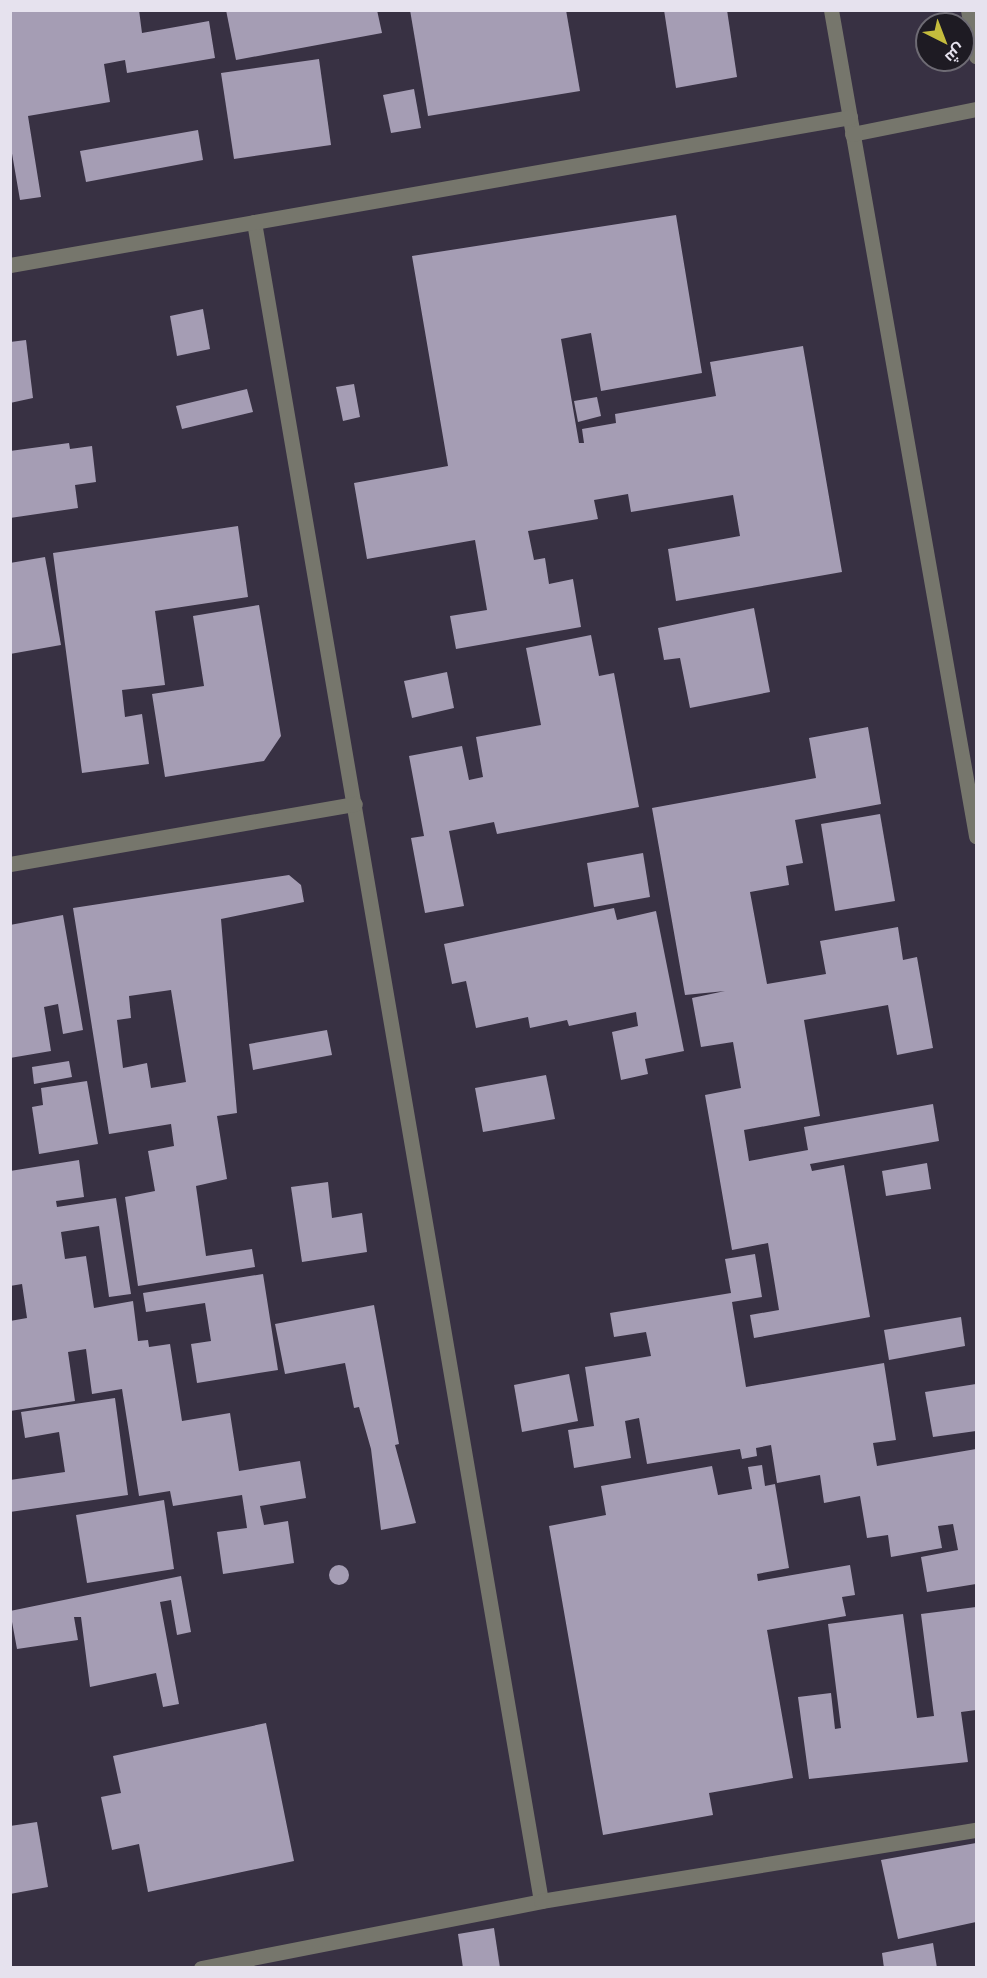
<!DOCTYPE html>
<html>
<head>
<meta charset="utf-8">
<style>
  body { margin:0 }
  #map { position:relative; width:987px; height:1978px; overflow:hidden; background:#383143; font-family:"Exo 2",Cairo,sans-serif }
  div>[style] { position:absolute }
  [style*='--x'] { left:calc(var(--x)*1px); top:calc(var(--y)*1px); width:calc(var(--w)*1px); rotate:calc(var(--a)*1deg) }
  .building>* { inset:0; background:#a59db4 }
  .round { border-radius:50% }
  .minor>* { height:15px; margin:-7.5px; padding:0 7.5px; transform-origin:7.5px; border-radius:7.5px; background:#76766c }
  span { translate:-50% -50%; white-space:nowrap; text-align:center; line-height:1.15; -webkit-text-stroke:6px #1e1b23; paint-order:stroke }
  .frame { position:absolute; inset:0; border:12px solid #e6e2ee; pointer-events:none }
  .north { position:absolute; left:915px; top:12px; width:60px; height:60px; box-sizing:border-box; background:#1e1b23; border:2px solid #6e6b74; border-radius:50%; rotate:138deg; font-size:16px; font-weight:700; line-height:24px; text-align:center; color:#e6e2ee }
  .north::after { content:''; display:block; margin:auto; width:21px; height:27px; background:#c5bc3d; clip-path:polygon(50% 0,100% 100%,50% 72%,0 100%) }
</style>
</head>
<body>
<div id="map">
  <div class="building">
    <i style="clip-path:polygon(10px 10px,139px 10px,142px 33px,209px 21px,215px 58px,127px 73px,125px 60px,104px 64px,110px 102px,28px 116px,41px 197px,20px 200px,10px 142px)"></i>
    <i style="clip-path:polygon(226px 10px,377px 10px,382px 33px,236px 60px)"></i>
    <i style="clip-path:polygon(410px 10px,566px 10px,580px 91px,428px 116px)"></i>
    <i style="clip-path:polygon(664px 10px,727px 10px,737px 77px,676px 88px)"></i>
    <i style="clip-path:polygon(319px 59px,331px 145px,234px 159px,221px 73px)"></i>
    <i style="clip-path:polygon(414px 89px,421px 128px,391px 133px,383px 95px)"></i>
    <i style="clip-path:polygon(198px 130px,203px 160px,86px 182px,80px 151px)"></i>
    <i style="clip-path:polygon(676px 215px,702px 373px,601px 391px,591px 333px,561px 339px,579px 443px,584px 443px,582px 429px,616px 423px,615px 414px,716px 396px,710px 362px,803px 346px,842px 572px,676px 601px,668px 549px,740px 536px,733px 495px,631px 512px,628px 494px,594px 500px,598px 519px,528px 531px,534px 560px,545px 558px,549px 584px,573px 579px,581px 627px,456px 649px,450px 616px,487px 610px,475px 540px,367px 559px,354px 483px,448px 466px,412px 256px)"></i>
    <i style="clip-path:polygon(203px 309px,210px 349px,177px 356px,170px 316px)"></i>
    <i style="clip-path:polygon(26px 340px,33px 398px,10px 403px,10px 342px)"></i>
    <i style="clip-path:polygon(354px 384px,360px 417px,343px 421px,336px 387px)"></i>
    <i style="clip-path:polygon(247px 389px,253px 412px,182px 429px,176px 406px)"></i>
    <i style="clip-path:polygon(597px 397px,601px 416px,578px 422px,574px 401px)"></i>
    <i style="clip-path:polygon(69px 443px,70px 449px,92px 446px,96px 482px,75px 485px,78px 508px,10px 518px,10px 451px)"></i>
    <i style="clip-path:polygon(238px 526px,248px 597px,155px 611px,165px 685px,122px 690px,125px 717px,142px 714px,149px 764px,82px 773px,53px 553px)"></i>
    <i style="clip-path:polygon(45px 557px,61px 645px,10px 654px,10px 563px)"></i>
    <i style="clip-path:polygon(259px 605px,281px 736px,264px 761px,165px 777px,152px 694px,204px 686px,193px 616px)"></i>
    <i style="clip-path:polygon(754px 608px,770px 692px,690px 708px,680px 658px,664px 660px,658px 628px)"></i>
    <i style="clip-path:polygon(591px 635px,599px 676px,614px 673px,639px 807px,497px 834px,494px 822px,449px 831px,464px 906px,425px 913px,411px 838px,424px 836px,409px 756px,462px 746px,469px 780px,483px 777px,476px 737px,541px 725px,526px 648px)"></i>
    <i style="clip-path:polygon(447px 672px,454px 708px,412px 718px,404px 681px)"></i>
    <i style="clip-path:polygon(868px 727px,881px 804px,795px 820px,803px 863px,786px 866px,789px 885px,750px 892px,767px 984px,826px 974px,820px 941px,898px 927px,903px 960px,917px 957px,933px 1048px,897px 1055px,888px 1005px,804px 1020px,820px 1116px,744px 1130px,749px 1161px,808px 1150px,804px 1127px,933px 1104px,939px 1141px,810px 1164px,812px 1171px,844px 1165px,870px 1317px,754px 1338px,750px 1315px,779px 1310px,768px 1243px,732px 1250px,705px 1095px,741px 1088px,733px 1042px,701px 1047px,692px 998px,725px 991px,685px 995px,652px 808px,816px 778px,809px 738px)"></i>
    <i style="clip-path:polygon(880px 814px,895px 901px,835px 911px,821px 824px)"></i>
    <i style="clip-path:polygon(643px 853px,650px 897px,594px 907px,587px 863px)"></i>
    <i style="clip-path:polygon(evenodd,289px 875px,301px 885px,304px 902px,221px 919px,237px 1113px,217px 1116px,227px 1179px,196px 1186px,206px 1256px,252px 1249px,255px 1267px,138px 1286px,125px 1197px,155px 1191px,148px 1151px,174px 1146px,171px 1124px,109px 1134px,73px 908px,289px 875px,171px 990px,186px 1082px,151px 1088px,147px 1063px,123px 1068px,117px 1020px,131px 1018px,129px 996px,171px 990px)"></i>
    <i style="clip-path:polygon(614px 908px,617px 920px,656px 911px,684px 1051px,645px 1059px,648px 1074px,621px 1080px,612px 1032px,638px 1026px,636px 1012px,569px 1026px,567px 1020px,530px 1028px,528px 1017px,476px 1028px,466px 981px,452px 984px,444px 944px)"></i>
    <i style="clip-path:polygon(63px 915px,83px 1030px,63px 1034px,58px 1004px,44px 1007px,51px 1051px,10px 1058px,10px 925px)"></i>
    <i style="clip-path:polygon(327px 1030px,332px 1055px,253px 1070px,249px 1044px)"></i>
    <i style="clip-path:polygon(69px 1061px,72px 1077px,34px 1084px,32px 1067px)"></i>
    <i style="clip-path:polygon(546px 1075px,555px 1119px,483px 1132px,475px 1088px)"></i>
    <i style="clip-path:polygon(87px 1081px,98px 1144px,39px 1154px,32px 1107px,43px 1105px,41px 1088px)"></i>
    <i style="clip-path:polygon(79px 1160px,84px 1197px,56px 1201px,57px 1207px,116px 1198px,131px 1294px,109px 1297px,99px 1226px,61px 1232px,65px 1259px,86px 1256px,94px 1308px,133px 1301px,138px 1341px,148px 1340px,149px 1347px,170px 1344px,182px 1421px,230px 1413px,239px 1471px,300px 1461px,306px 1498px,260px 1506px,264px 1525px,288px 1521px,294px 1563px,223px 1574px,217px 1532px,247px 1528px,242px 1495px,173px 1506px,170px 1491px,139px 1496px,122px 1389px,92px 1394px,86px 1349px,68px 1352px,75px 1401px,10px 1411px,10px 1321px,27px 1318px,22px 1284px,10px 1286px,10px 1171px)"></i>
    <i style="clip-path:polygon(927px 1163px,931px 1189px,886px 1196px,882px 1171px)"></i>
    <i style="clip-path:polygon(328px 1182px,332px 1218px,362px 1213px,367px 1252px,302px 1262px,291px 1187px)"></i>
    <i style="clip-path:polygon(755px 1254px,762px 1297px,732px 1302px,746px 1387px,884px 1363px,896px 1440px,873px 1443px,877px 1466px,976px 1449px,976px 1584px,927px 1592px,921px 1557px,958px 1550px,953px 1524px,938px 1526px,942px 1548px,891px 1557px,888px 1535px,867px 1538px,860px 1496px,824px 1503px,820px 1475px,777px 1483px,771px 1445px,756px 1448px,757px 1456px,742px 1459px,740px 1449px,647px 1464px,639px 1418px,625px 1421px,631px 1458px,574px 1468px,568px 1430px,594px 1426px,585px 1367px,651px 1356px,646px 1332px,614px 1337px,610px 1313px,731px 1293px,725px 1259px)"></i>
    <i style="clip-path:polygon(263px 1274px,278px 1370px,197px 1383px,191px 1344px,211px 1341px,205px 1303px,146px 1312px,143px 1293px)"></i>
    <i style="clip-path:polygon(374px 1305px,399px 1444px,395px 1445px,416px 1523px,381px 1530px,371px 1449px,359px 1407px,354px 1408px,345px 1363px,285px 1374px,275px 1324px)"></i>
    <i style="clip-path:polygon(961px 1317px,965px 1346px,889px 1360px,884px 1330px)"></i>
    <i style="clip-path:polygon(569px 1374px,578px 1421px,522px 1432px,514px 1385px)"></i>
    <i style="clip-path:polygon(976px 1384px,976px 1431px,933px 1437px,925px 1392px)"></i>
    <i style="clip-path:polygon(115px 1398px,128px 1495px,10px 1512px,10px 1480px,65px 1472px,59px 1432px,25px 1438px,21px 1412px)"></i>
    <i style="clip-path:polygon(762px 1465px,765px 1486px,775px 1484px,789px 1568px,757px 1574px,758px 1581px,850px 1565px,855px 1595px,842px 1597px,846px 1616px,767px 1630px,793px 1778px,709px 1793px,713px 1815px,603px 1835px,549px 1526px,606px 1515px,601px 1486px,712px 1466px,718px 1495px,752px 1489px,748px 1467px)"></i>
    <i style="clip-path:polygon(164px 1500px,174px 1569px,87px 1583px,76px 1515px)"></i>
    <i class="round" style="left:329px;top:1565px;width:20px;height:20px"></i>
    <i style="clip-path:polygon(181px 1576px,191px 1632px,177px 1635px,171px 1600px,160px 1602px,179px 1704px,163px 1707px,156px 1673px,90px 1687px,81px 1617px,74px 1617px,78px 1640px,17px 1649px,10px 1611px)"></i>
    <i style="clip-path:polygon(976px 1607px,976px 1710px,961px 1712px,968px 1762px,809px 1779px,798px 1697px,831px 1693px,835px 1729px,841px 1728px,828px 1624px,903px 1614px,917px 1718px,934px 1716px,921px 1614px)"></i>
    <i style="clip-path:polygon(266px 1723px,294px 1861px,148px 1892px,139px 1844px,112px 1850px,101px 1797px,121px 1793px,113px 1756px)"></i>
    <i style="clip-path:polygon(37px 1822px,48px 1887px,10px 1894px,10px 1826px)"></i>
    <i style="clip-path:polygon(976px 1843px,976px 1922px,898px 1939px,881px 1860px)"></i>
    <i style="clip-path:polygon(494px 1928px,500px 1968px,463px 1968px,458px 1934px)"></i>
    <i style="clip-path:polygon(933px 1943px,937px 1968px,884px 1968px,882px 1953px)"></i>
  </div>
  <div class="minor">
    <i style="--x:831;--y:10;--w:839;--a:80.04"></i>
    <i style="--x:968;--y:10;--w:47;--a:80.1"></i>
    <i style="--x:852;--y:134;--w:126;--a:-11.4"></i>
    <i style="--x:254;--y:222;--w:1703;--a:80.3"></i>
    <i style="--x:10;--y:265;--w:853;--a:-9.99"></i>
    <i style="--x:10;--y:864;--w:350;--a:-9.9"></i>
    <i style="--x:201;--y:1968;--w:347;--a:-11.1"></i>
    <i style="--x:541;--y:1901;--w:441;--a:-9.3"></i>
  </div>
  <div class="frame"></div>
  <div class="north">ش</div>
</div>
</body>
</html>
